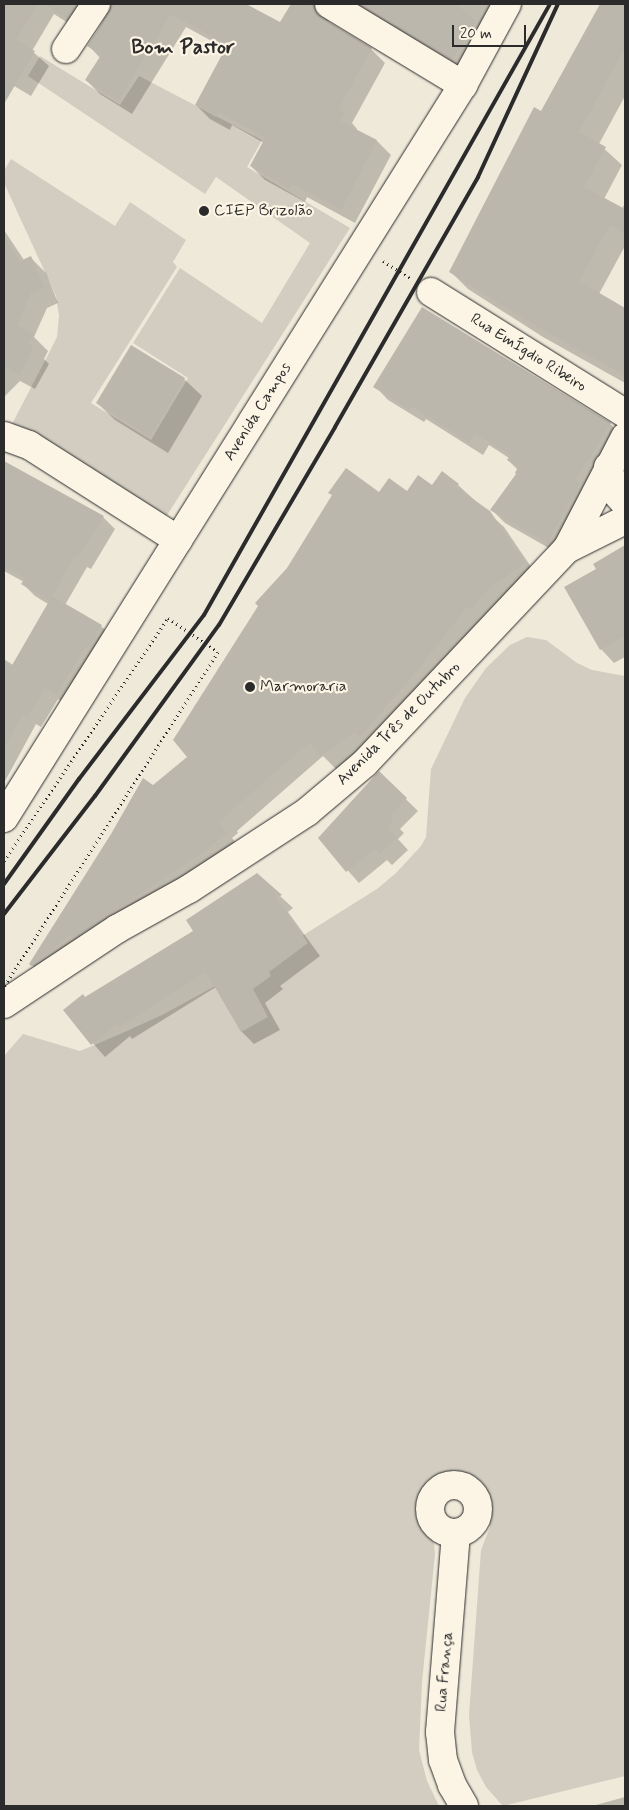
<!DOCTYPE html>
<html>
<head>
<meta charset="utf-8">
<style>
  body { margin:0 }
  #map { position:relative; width:629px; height:1810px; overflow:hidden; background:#efe9da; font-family:Mynerve,sans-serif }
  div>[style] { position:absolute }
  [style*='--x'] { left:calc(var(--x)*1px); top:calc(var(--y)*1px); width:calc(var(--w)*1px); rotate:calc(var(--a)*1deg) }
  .green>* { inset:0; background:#d2cdc0 }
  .shadow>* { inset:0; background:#0003 }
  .building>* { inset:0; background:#bcb7ac }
  .path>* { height:3px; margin-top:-1.5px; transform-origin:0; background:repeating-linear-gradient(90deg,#2b2b2b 0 1px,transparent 0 5px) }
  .roads { filter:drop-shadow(0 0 1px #2b2b2b) drop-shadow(0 0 1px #2b2b2b) }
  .minor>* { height:28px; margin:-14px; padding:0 14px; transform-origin:14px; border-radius:14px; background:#fcf5e5 }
  .minor>.ring { margin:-14px; padding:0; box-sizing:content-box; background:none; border:28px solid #fcf5e5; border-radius:50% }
  .major>* { height:28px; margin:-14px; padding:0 14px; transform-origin:14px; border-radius:14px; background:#fcf5e5 }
  .rail>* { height:4px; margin:-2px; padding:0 2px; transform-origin:2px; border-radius:2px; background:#2b2b2b }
  .path-bridge>* { height:3px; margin-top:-1.5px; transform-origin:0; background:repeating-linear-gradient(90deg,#2b2b2b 0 1px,transparent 0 5px) }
  .dots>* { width:14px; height:14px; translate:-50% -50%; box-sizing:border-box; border:2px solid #fcf5e5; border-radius:50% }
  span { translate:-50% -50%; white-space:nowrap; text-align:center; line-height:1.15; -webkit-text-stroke:4.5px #fcf5e5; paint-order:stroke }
  .poi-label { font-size:16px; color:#2b2b2b }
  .left { translate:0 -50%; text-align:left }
  .street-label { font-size:16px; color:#2b2b2b }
  .district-label { font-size:21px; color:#2b2b2b; font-weight:700 }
  .frame { position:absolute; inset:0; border:5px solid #2b2b2b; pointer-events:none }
  .scale { position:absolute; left:452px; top:25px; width:74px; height:22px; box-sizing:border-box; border:2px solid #2b2b2b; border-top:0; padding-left:6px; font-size:15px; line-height:18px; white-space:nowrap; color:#2b2b2b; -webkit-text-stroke:4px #fcf5e5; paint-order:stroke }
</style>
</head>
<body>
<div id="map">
  <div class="green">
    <i style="clip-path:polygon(40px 56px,120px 105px,139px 76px,262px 140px,247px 167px,350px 228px,164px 520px,11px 426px,50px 351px,57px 337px,59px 316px,56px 296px,4px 183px,4px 171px,11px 159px,115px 226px,130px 202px,186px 240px,173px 262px,177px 267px,91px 403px,151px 440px,188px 378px,133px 343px,180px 268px,262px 323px,310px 243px,216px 177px,205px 194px,28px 76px)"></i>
    <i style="clip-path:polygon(527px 637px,546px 640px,577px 663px,592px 670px,625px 676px,625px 1776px,503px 1806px,486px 1787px,477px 1770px,472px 1752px,469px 1715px,481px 1550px,490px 1527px,489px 1507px,484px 1489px,476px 1480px,461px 1473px,452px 1473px,430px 1482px,422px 1493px,421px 1499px,423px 1516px,434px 1544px,435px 1554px,422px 1682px,419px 1750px,427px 1781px,439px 1806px,4px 1806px,4px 1056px,23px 1034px,80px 1051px,118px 1035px,162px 1015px,270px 956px,377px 889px,396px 873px,421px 846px,426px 837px,431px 769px,465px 698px,486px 668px,510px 645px)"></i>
  </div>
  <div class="shadow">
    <i style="clip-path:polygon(4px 4px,103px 4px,82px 32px,54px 14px,32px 51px,49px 66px,31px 96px,4px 80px)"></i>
    <i style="clip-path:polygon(112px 4px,244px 4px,280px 23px,292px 4px,337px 4px,330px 10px,328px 23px,371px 49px,385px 63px,352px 123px,357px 129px,356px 131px,377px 141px,391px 155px,355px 223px,307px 197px,305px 202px,265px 180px,251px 166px,264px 143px,232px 125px,230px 130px,210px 119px,196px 105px,225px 51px,219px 45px,186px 27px,132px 114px,100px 94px,86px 80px,100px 58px,89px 46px)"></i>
    <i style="clip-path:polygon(351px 4px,507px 4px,467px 73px)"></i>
    <i style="clip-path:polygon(602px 4px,625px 4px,625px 96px,599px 144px,622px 165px,604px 199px,622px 209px,625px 203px,625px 246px,599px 294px,625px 310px,625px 383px,543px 337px,468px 289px,451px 272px)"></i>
    <i style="clip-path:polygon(4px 230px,24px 260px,31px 258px,46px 273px,58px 303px,47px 308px,34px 337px,48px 351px,44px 359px,49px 364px,35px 389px,20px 381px,4px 397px)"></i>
    <i style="clip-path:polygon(131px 347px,184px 379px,202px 396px,168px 453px,115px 420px,97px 403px)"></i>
    <i style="clip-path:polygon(375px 386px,610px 424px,624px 437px,561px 555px,505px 523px,492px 510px,518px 475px,518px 470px,508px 460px,509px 458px,489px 445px,483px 455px,426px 419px,424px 422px,388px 400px)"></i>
    <i style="clip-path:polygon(4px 462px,103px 517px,115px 529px,91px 569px,87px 567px,65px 605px,101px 626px,113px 638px,69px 705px,58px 699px,41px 727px,36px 724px,4px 783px,4px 659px,13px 665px,48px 604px,35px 596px,23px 584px,24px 582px,4px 571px)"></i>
    <i style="clip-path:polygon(458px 485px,504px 527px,538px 577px,370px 746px,336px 769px,323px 756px,237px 831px,238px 833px,232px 838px,240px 848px,46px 979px,31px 964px,153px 787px,189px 757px,379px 493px,407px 493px,432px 487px)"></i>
    <i style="clip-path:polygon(625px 547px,625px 657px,614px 663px,601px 649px,598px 570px,595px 564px)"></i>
    <i style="clip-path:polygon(379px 773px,418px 811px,400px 829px,404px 833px,398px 839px,408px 850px,392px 865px,387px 860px,359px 883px,319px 838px)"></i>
    <i style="clip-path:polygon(280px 896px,293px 908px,288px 912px,320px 956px,280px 986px,283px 989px,265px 1003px,280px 1030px,254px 1044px,242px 1032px,216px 987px,132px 1039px,130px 1036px,105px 1057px,64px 1010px,195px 932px)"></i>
    <i style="clip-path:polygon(625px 1797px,625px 1806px,592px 1806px)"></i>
  </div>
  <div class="building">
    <i style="clip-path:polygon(4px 4px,38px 4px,16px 40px,35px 51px,4px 104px)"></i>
    <i style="clip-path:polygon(44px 4px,77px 4px,67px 19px)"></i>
    <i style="clip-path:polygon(111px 4px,246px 4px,280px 22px,291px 4px,313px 4px,316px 12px,321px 17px,372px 48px,339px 108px,344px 114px,340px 121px,377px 140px,341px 210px,293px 184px,290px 189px,250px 166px,265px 138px,218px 112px,216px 117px,195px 105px,225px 49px,216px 45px,219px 40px,171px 14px,118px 101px,85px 80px,101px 55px,87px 46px,109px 13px)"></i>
    <i style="clip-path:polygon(359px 4px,456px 4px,476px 21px,452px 60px)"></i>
    <i style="clip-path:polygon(600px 4px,625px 4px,625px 48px,579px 132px,606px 147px,584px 187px,625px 209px,625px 234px,610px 225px,579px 281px,625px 308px,625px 376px,524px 319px,449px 272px,534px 107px,541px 111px)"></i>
    <i style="clip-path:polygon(4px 236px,20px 261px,31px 256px,44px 288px,31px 293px,17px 325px,34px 334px,28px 344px,34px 347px,19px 375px,4px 366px)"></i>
    <i style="clip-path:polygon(422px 307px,611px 423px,576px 480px,580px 483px,548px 543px,490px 510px,516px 474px,515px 473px,518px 467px,507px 460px,510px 455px,475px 433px,469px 443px,412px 406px,410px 410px,373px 387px)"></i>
    <i style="clip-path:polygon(131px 345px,185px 378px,150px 437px,96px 403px)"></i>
    <i style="clip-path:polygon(4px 461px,104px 516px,78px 558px,75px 556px,49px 601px,21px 584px,25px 578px,4px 566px)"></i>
    <i style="clip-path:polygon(346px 468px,379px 492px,389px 478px,407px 491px,418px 475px,432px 485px,442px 471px,459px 484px,456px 487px,490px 511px,525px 563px,489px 588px,472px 609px,468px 606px,412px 677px,360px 737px,355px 732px,321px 756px,310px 742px,224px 817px,225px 818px,219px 823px,227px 833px,202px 853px,74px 938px,72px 934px,31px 966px,29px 964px,111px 834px,143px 778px,153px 785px,187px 757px,173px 740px,258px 606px,255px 603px,287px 568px,332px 495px,328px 493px)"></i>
    <i style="clip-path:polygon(625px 545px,625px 636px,600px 650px,564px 587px,596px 569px,593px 564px)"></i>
    <i style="clip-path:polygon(52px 596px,102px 625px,88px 649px,85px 647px,57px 694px,45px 688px,28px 716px,23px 713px,4px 749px,4px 662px,11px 667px)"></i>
    <i style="clip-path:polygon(379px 771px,407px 798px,390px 817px,394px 821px,387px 827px,397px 838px,380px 854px,375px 849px,346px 872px,318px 838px)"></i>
    <i style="clip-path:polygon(257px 873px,282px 895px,276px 898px,308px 943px,269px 972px,271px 976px,253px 989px,268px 1017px,241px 1032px,206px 972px,119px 1027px,117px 1024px,91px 1045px,63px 1010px,83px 994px,85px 997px,193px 931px,186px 920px)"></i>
  </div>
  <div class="path">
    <i style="--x:383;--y:261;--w:32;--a:32"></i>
  </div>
  <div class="roads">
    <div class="minor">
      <i style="--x:329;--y:4;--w:157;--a:31.2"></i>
      <i style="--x:66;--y:49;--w:54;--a:-56.3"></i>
      <i style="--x:431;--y:292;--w:229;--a:32"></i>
      <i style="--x:4;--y:436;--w:27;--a:20"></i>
      <i style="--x:29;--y:445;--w:177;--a:32.5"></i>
      <i style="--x:4;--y:818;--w:865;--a:-57.95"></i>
      <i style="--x:463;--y:85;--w:92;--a:-61.5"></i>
      <i class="ring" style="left:430px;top:1485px;width:20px;height:20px"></i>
      <i style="--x:456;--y:1533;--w:200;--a:94.6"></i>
      <i style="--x:440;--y:1732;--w:28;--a:84"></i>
      <i style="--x:443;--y:1760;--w:27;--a:70"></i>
      <i style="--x:452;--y:1785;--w:24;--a:60"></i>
    </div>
    <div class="major">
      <i style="--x:608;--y:467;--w:26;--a:74"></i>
      <i style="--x:615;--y:492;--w:15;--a:48"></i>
      <i style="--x:567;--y:549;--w:126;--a:-62.6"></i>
      <i style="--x:4;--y:1004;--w:136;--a:-33.6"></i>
      <i style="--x:117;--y:929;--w:82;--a:-29.1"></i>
      <i style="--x:189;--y:889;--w:141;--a:-33.1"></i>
      <i style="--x:307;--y:812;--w:76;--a:-40.2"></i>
      <i style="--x:365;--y:763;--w:294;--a:-46.7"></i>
      <i style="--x:567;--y:549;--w:65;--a:-26.6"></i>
    </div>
  </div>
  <div class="rail">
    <i style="--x:4;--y:884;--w:129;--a:-54.5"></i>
    <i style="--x:79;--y:779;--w:206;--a:-52.7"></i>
    <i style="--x:204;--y:615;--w:702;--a:-60.48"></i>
    <i style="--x:4;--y:914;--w:149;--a:-52.4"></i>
    <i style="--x:95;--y:796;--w:211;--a:-54.1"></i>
    <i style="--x:219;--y:625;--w:229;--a:-59.6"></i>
    <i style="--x:335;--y:427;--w:288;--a:-60.2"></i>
    <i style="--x:478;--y:177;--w:191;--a:-65.2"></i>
  </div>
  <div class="path-bridge">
    <i style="--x:4;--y:861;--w:293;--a:-56"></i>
    <i style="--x:168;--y:618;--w:60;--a:34.2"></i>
    <i style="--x:218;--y:652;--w:398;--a:122.6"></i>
  </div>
  <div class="dots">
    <i style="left:204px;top:211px;background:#2b2b2b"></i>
    <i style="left:250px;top:687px;background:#2b2b2b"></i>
  </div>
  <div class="poi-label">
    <span class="left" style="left:214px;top:211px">CIEP Brizolão</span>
    <span class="left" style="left:260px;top:687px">Marmoraria</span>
  </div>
  <div class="street-label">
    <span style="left:528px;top:353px;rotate:32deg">Rua EmÍgdio Ribeiro</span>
    <span style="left:258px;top:412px;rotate:-58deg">Avenida Campos</span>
    <span style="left:399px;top:724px;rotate:-45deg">Avenida Três de Outubro</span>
    <span style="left:445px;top:1672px;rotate:-85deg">Rua França</span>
  </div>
  <div class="district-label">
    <span style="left:183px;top:47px">Bom Pastor</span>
  </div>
  <div class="frame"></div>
  <div class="scale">20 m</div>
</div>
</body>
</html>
